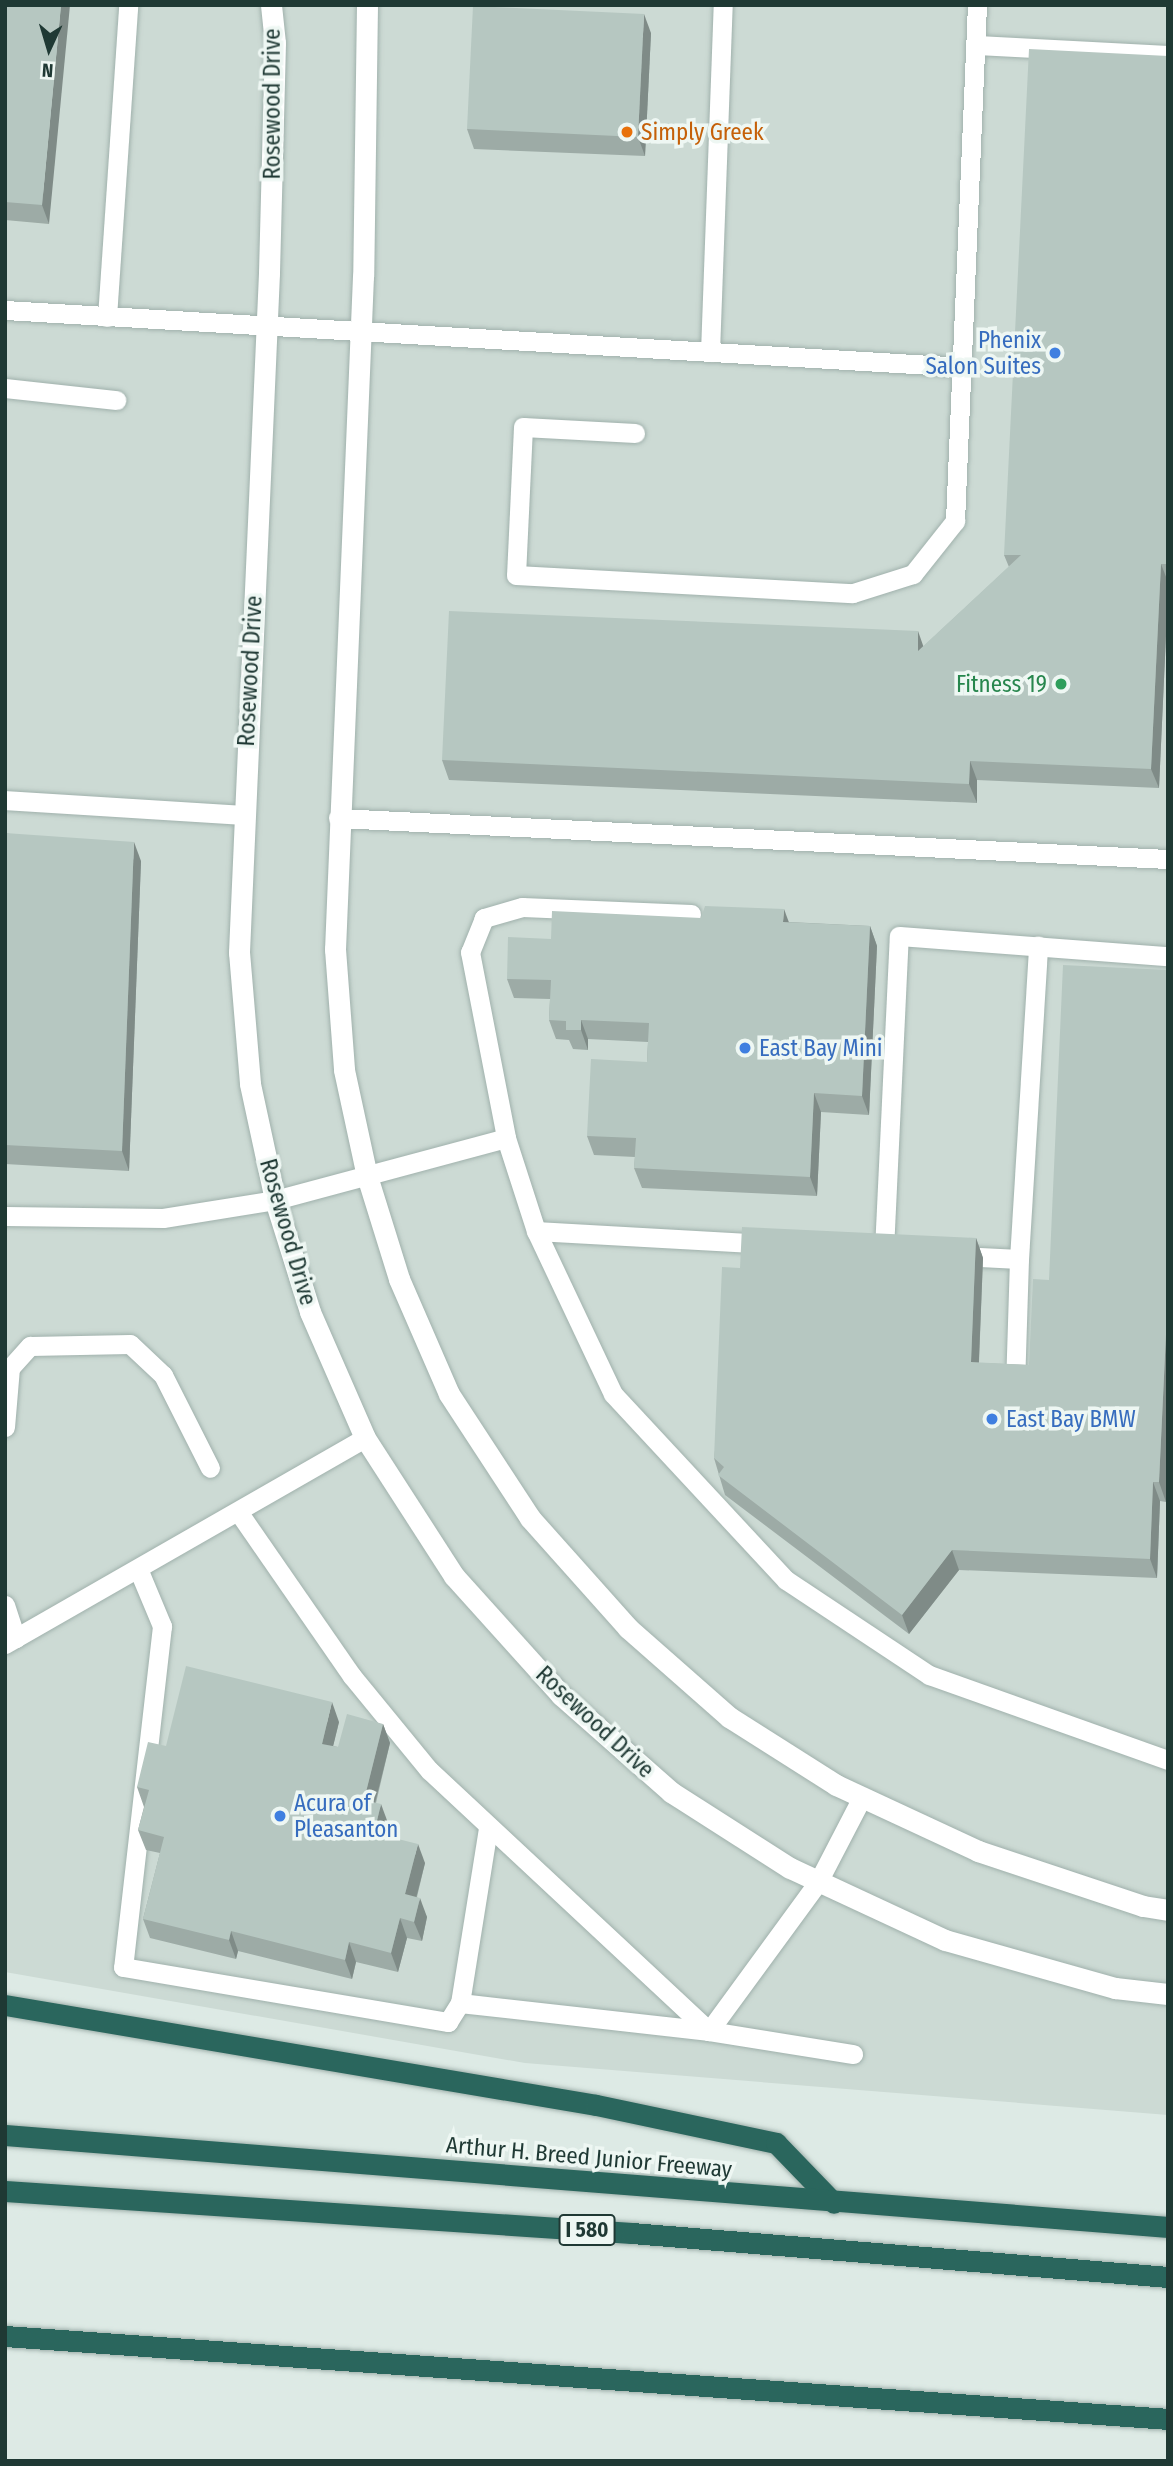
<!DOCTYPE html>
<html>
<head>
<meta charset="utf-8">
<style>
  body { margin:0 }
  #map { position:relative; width:1173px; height:2466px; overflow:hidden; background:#ddeae5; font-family:"Fira Sans Condensed",sans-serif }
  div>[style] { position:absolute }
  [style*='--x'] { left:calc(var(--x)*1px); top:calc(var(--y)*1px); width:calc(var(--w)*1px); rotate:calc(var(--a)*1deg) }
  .built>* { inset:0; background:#ccdad4 }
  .roads { filter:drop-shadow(0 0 2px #a0b1ac) drop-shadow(0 0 2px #a0b1ac) }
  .lane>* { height:19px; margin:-9.5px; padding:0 9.5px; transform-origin:9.5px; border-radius:9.5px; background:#fff }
  .street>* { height:21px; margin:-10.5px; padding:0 10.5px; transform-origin:10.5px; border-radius:10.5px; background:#fff }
  .highway>* { height:21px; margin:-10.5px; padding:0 10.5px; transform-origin:10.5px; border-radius:10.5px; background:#2a665d }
  .wall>* { inset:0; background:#9daba6 }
  .shaded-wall>* { inset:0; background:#7f8b87 }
  .building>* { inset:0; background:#b6c7c1 }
  .dots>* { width:19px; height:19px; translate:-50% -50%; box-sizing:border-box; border:4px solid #eef7f3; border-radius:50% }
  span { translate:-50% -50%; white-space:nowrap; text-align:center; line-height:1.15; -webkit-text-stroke:7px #eef7f3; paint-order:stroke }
  .shield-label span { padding:2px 5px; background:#eef7f3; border:2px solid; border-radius:5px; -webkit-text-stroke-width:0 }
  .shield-label { font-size:21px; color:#1f3934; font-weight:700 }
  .street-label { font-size:23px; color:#1f3934 }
  .food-label { font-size:23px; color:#c56008 }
  .left { translate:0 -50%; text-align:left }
  .shop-label { font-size:23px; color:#366cbe }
  .right { translate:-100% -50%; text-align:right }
  .leisure-label { font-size:23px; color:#27864d }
  .frame { position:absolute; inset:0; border:7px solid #1f3934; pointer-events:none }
  .north { position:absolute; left:14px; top:14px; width:70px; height:70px; -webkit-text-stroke:5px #eef7f3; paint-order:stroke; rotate:184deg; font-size:19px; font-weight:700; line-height:28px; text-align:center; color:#1f3934 }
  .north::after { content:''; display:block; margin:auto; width:24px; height:32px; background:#1f3934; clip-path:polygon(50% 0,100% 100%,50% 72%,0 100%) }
</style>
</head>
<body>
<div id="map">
  <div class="built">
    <i style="clip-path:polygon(5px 5px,1168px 5px,1168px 2115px,525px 2063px,5px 1972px)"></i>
  </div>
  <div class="roads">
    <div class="lane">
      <i style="--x:977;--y:45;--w:191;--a:3"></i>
      <i style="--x:5;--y:310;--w:961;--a:3.4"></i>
      <i style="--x:107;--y:317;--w:313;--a:-86.1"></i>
      <i style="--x:710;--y:352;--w:347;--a:-87.9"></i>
      <i style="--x:5;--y:388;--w:112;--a:6.2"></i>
      <i style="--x:635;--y:433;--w:112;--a:-176.9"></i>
      <i style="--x:523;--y:427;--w:148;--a:92.7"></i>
      <i style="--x:516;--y:575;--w:337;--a:3.1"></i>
      <i style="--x:853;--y:593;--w:63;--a:-17.6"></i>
      <i style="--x:913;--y:574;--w:68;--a:-51.6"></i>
      <i style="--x:955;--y:521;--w:516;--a:-87.56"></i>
      <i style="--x:5;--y:800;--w:238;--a:3.6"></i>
      <i style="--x:338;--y:818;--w:831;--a:2.83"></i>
      <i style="--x:691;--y:914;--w:169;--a:-177.6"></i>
      <i style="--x:522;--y:907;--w:40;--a:164"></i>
      <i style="--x:484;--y:918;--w:37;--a:112"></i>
      <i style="--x:470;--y:952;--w:189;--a:79"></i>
      <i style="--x:506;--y:1138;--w:98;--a:72.1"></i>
      <i style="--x:536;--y:1231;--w:180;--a:64.7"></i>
      <i style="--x:613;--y:1394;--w:254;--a:47.1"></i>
      <i style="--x:786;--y:1580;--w:172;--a:33.6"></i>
      <i style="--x:929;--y:1675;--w:254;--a:19.6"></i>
      <i style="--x:5;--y:1216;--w:158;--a:0.7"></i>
      <i style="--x:163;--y:1218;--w:113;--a:-9.1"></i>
      <i style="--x:275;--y:1200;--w:239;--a:-15"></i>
      <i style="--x:536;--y:1231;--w:230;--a:3.2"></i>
      <i style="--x:884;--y:1250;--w:314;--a:-87.3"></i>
      <i style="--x:899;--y:936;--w:270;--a:4.3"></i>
      <i style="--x:960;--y:1256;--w:59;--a:2.9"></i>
      <i style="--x:1019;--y:1259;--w:124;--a:91.8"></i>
      <i style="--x:1019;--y:1259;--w:314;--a:-86.5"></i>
      <i style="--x:5;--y:1427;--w:59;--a:-85.2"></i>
      <i style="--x:10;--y:1368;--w:30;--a:-48"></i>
      <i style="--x:30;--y:1346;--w:100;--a:-1.1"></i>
      <i style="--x:130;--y:1344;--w:45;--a:43.2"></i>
      <i style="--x:163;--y:1375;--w:104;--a:63.2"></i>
      <i style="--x:239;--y:1513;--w:198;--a:55.3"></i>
      <i style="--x:352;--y:1676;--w:122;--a:50.7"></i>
      <i style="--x:429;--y:1770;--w:383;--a:43"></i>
      <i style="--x:709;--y:2031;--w:185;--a:-53.8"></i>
      <i style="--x:818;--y:1882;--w:96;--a:-62.6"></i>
      <i style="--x:139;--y:1571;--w:60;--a:67.3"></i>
      <i style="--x:162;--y:1626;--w:343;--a:96.5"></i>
      <i style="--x:123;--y:1967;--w:330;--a:9.6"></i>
      <i style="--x:448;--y:2022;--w:22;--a:-58"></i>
      <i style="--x:460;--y:2003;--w:176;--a:-80.9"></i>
      <i style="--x:5;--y:1605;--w:35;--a:72"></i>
      <i style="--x:5;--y:1644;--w:415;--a:-29.8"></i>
      <i style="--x:460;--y:2003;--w:251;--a:6.4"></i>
      <i style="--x:709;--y:2031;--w:146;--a:9.1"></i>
    </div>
    <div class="street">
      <i style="--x:271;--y:5;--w:38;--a:84"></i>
      <i style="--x:275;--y:43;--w:230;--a:91.5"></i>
      <i style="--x:269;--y:273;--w:680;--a:92.53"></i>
      <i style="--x:239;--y:952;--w:132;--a:85.2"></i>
      <i style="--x:250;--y:1084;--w:119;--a:77.8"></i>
      <i style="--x:275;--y:1200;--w:117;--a:72.6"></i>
      <i style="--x:310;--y:1312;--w:137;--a:66.4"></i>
      <i style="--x:365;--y:1438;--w:164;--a:57.2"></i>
      <i style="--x:454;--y:1576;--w:160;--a:48"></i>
      <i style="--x:561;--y:1695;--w:147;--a:41.4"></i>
      <i style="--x:671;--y:1792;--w:141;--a:32.6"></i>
      <i style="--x:790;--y:1868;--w:171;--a:24.9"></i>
      <i style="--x:945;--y:1940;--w:177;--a:15.8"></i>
      <i style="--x:1115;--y:1988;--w:53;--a:6.5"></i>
      <i style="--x:367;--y:5;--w:271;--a:90.8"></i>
      <i style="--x:363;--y:276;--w:674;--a:92.38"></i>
      <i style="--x:335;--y:949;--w:121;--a:85.7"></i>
      <i style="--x:344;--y:1070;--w:108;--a:77.8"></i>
      <i style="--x:367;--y:1176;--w:108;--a:72.7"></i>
      <i style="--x:399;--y:1279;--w:125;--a:66.5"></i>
      <i style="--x:449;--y:1394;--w:148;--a:56.8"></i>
      <i style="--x:530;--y:1518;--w:147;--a:48.3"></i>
      <i style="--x:628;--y:1628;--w:135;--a:41.4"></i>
      <i style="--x:729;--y:1717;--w:127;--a:32.4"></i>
      <i style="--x:836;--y:1785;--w:157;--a:24.9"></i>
      <i style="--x:978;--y:1851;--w:174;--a:18.4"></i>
      <i style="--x:1143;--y:1906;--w:25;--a:9"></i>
    </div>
    <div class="highway">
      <i style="--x:5;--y:2005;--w:599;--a:9.6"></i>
      <i style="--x:596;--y:2105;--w:184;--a:11.9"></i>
      <i style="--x:776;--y:2143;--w:83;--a:46"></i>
      <i style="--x:5;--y:2135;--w:1167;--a:4.52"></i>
      <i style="--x:5;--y:2191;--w:628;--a:3.83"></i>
      <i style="--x:632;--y:2233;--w:538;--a:4.69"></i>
      <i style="--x:5;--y:2336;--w:1166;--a:4.08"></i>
    </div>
  </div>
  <div class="wall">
    <i style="clip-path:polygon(5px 5px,49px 224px,5px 220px)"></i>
    <i style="clip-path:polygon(1123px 5px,1168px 5px,1168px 7px)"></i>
    <i style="clip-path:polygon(651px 33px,645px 156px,474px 149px,467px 129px)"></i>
    <i style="clip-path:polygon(1168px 56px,1168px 592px,1159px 788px,977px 780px,977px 803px,449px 780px,442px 760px,924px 646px,1009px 567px,1004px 555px)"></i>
    <i style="clip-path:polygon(5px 833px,141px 861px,129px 1171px,5px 1164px)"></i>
    <i style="clip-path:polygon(789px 922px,870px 926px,877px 946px,869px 1115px,821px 1112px,817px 1196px,642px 1188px,634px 1168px,635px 1157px,594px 1155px,587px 1136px,647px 1062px,648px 1042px,588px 1039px,588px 1050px,573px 1049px,569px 1040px,556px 1039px,549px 1020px,550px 999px,514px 998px,507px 979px,551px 939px)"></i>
    <i style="clip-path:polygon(1168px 970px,1168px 1467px,1166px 1502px,1160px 1501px,1157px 1578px,959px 1570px,909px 1634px,725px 1495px,714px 1458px,740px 1268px,976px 1238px,983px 1258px,979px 1363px,1029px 1365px,1049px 1280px)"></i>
    <i style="clip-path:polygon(339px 1722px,333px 1746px,338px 1747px,383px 1724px,390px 1743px,376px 1803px,388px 1823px,385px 1836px,425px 1863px,417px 1897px,427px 1917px,422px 1941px,407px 1938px,398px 1972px,356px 1962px,352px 1979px,238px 1951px,236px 1959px,150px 1938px,143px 1919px,160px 1853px,146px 1850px,138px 1830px,144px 1807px,137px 1787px,166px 1746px)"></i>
  </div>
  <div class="shaded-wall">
    <i style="clip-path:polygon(61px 5px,70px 5px,49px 224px,42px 205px)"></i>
    <i style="clip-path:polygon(644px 14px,651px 33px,645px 156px,638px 137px)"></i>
    <i style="clip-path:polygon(1161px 564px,1168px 582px,1168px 592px,1159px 788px,1151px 769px)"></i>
    <i style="clip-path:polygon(918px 631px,925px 651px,918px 651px)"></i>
    <i style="clip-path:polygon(970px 761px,977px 780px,977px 803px,969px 784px)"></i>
    <i style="clip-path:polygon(134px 842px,141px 861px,129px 1171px,122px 1151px)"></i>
    <i style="clip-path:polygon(784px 909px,791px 928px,783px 922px)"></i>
    <i style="clip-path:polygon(870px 926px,877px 946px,869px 1115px,862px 1096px)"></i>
    <i style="clip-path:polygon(581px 1020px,588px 1039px,588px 1050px,581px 1030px)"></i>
    <i style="clip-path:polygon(814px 1093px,821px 1112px,817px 1196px,810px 1177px)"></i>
    <i style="clip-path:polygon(976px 1238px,983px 1258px,978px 1382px,971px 1362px)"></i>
    <i style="clip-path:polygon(1168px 1292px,1168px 1467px,1166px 1502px,1159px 1482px)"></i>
    <i style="clip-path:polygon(1153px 1482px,1160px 1501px,1157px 1578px,1150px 1559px)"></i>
    <i style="clip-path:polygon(952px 1550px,959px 1570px,909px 1634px,902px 1615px)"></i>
    <i style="clip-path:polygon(332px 1702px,339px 1722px,329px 1763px,322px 1744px)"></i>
    <i style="clip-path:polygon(383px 1724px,390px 1743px,371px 1819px,364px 1800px)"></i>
    <i style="clip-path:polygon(381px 1804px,388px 1823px,381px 1853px,374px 1833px)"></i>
    <i style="clip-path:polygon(418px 1844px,425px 1863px,412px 1914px,405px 1894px)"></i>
    <i style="clip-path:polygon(420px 1898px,427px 1917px,422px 1941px,414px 1922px)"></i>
    <i style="clip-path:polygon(400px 1918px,407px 1938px,398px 1972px,391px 1953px)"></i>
    <i style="clip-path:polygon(231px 1931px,238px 1951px,236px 1959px,229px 1940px)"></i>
    <i style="clip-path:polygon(349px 1942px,356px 1962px,352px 1979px,345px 1960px)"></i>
  </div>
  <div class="building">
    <i style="clip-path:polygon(5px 5px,61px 5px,42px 205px,5px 202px)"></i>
    <i style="clip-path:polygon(473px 6px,644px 14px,638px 137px,467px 129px)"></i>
    <i style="clip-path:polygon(1029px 49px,1168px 56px,1168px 564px,1161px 564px,1151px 769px,970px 761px,969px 784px,442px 760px,449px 611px,918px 631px,918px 651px,1021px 555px,1004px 555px)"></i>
    <i style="clip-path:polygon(5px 833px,134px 842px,122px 1151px,5px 1145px)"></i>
    <i style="clip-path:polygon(705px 906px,784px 909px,783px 922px,870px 926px,862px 1096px,814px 1093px,810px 1177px,634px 1168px,636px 1138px,587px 1136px,591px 1059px,647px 1062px,649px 1023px,581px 1020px,581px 1030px,566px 1030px,566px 1021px,549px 1020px,551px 980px,507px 979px,508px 937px,551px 939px,552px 911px,701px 918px)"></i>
    <i style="clip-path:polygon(1063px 965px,1168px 970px,1168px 1292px,1159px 1482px,1153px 1482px,1150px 1559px,952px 1550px,902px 1615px,718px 1475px,724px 1467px,714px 1458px,722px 1267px,740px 1268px,742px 1227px,976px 1238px,971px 1362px,1029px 1365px,1033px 1279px,1049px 1280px)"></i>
    <i style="clip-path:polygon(186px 1666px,332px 1702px,322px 1744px,338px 1747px,347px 1714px,383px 1724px,364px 1800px,381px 1804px,374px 1833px,418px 1844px,405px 1894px,420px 1898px,414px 1922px,400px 1918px,391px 1953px,349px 1942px,345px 1960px,231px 1931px,229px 1940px,143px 1919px,164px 1837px,138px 1830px,149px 1790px,137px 1787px,148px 1742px,166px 1746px)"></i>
  </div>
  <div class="dots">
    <i style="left:627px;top:132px;background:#e8710a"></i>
    <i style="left:1055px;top:353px;background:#3f7fe0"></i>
    <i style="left:1061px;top:684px;background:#2e9e5b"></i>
    <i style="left:745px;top:1048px;background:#3f7fe0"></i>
    <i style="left:992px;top:1419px;background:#3f7fe0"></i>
    <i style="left:280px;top:1816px;background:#3f7fe0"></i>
  </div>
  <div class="shield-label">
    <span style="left:587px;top:2230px">I 580</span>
  </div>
  <div class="street-label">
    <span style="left:272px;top:104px;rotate:-90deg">Rosewood Drive</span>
    <span style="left:250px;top:671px;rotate:-87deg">Rosewood Drive</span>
    <span style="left:288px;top:1232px;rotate:74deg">Rosewood Drive</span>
    <span style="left:595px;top:1722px;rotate:43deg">Rosewood Drive</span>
    <span style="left:589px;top:2157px;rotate:5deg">Arthur H. Breed Junior Freeway</span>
  </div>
  <div class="food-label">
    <span class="left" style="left:641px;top:132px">Simply Greek</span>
  </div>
  <div class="shop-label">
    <span class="right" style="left:1041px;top:353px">Phenix<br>Salon Suites</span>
    <span class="left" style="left:759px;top:1048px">East Bay Mini</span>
    <span class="left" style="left:1006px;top:1419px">East Bay BMW</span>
    <span class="left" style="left:294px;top:1816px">Acura of<br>Pleasanton</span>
  </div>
  <div class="leisure-label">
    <span class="right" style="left:1047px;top:684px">Fitness 19</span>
  </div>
  <div class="frame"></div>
  <div class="north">N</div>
</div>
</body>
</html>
